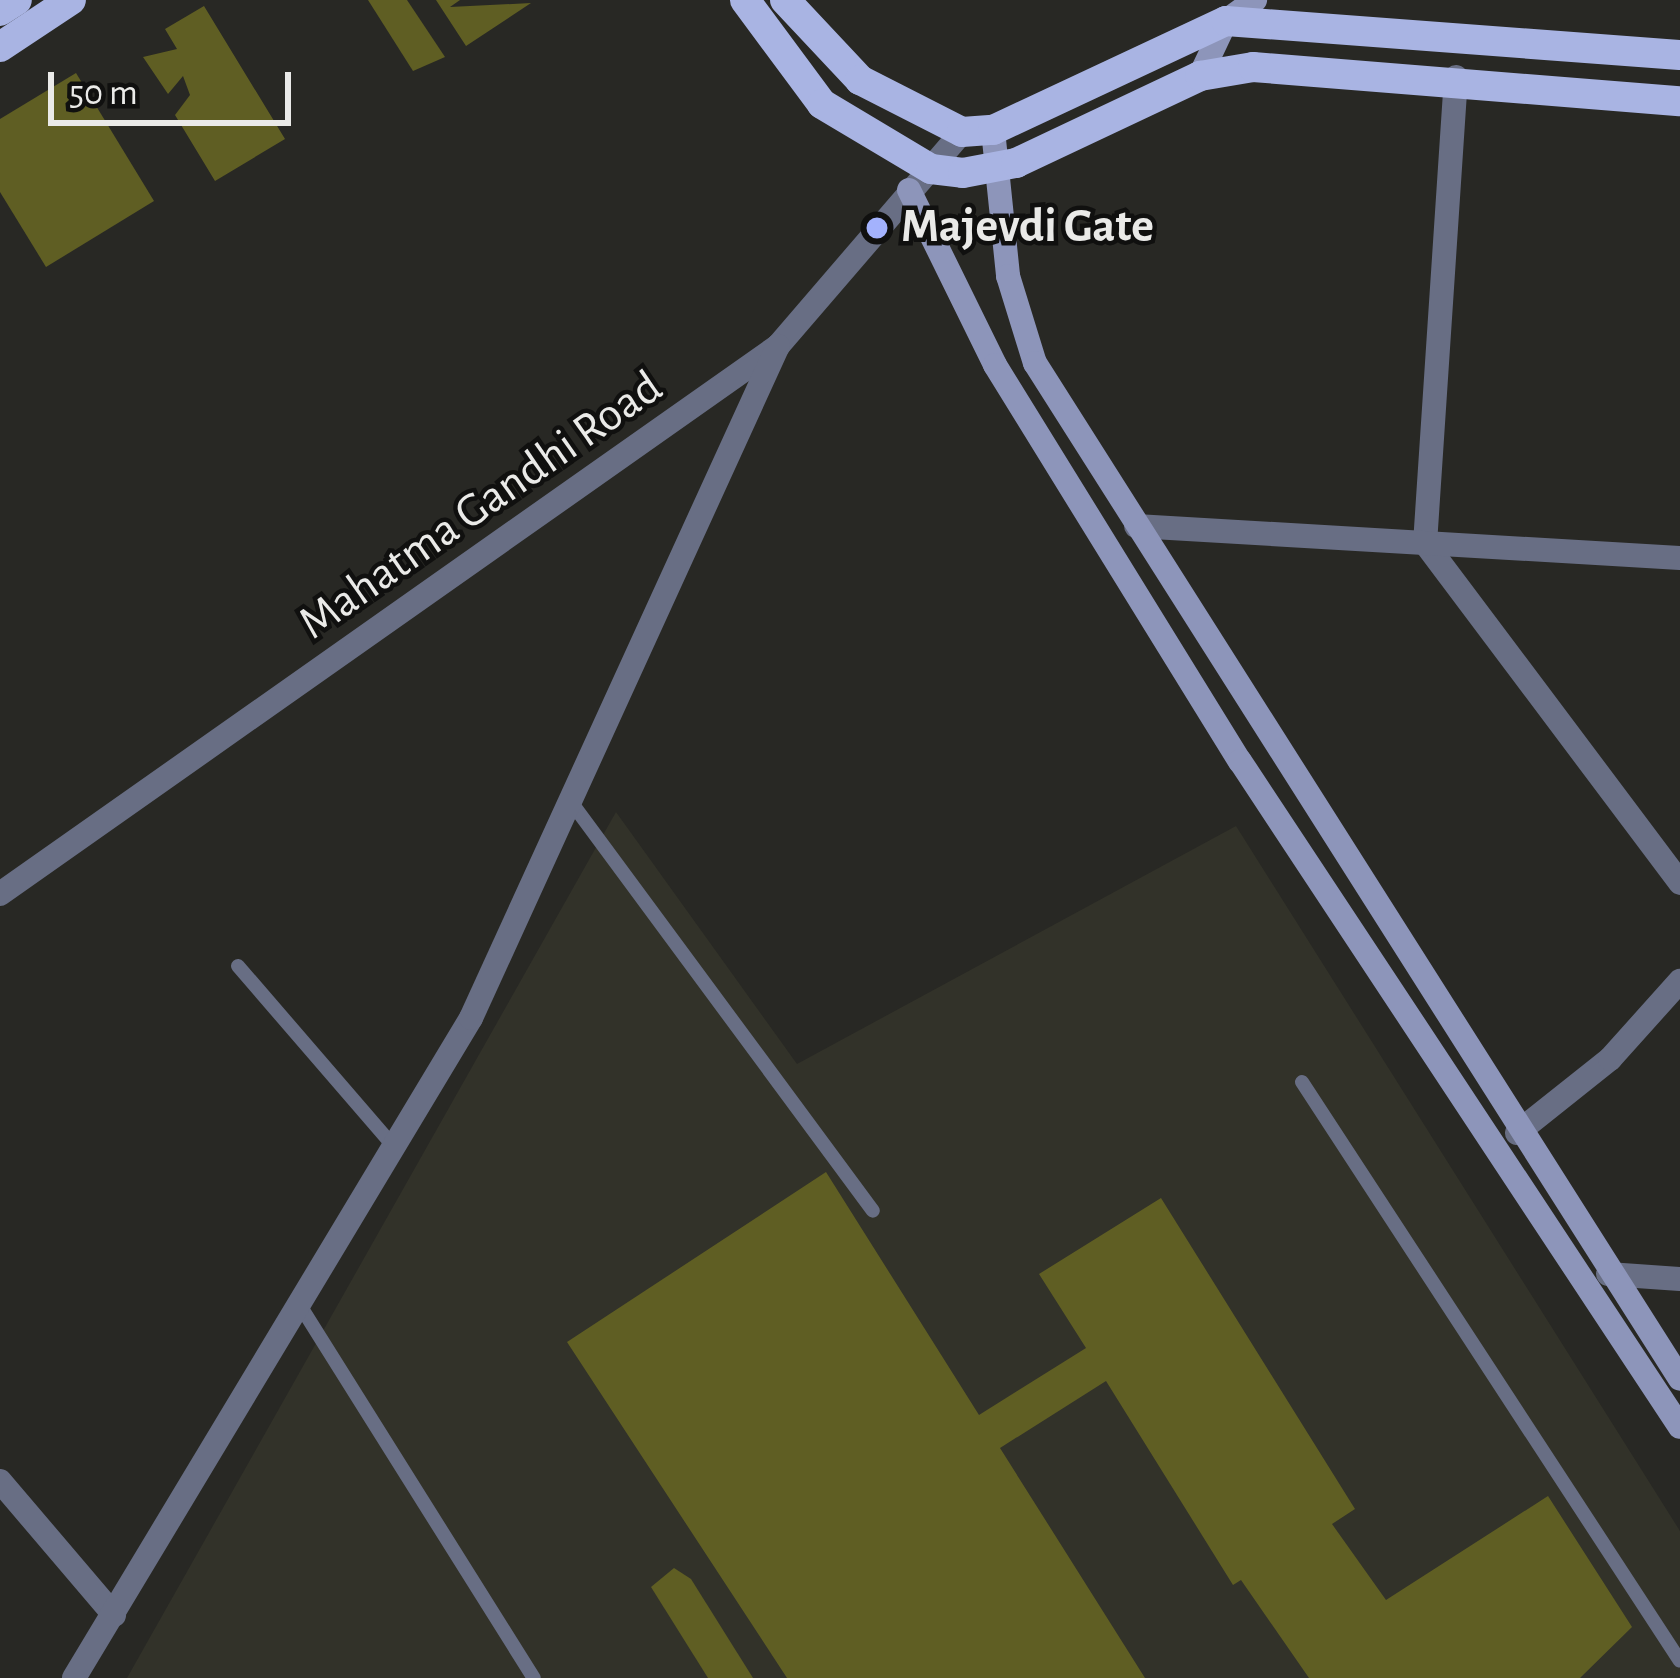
<!DOCTYPE html>
<html>
<head>
<meta charset="utf-8">
<style>
  body { margin:0 }
  #map { position:relative; width:1680px; height:1678px; overflow:hidden; background:#282824; font-family:"Alegreya Sans",sans-serif }
  div>[style] { position:absolute }
  [style*='--x'] { left:calc(var(--x)*1px); top:calc(var(--y)*1px); width:calc(var(--w)*1px); rotate:calc(var(--a)*1deg) }
  .built>* { inset:0; background:#323229 }
  .building>* { inset:0; background:#5f5e23 }
  .service>* { height:14px; margin:-7px; padding:0 7px; transform-origin:7px; border-radius:7px; background:#686e84 }
  .minor>* { height:24px; margin:-12px; padding:0 12px; transform-origin:12px; border-radius:12px; background:#686e84 }
  .tertiary>* { height:24px; margin:-12px; padding:0 12px; transform-origin:12px; border-radius:12px; background:#686e84 }
  .secondary>* { height:24px; margin:-12px; padding:0 12px; transform-origin:12px; border-radius:12px; background:#8d95ba }
  .primary>* { height:30px; margin:-15px; padding:0 15px; transform-origin:15px; border-radius:15px; background:#a9b4e3 }
  .dots>* { width:33px; height:33px; translate:-50% -50%; box-sizing:border-box; border:6px solid #10100f; border-radius:50% }
  span { translate:-50% -50%; white-space:nowrap; text-align:center; line-height:1.15; -webkit-text-stroke:9px #10100f; paint-order:stroke }
  .poi-label { font-size:48px; color:#eaeae8; font-weight:700 }
  .left { translate:0 -50%; text-align:left }
  .street-label { font-size:48px; color:#eaeae8 }
  .scale { position:absolute; left:48px; top:72px; width:243px; height:54px; box-sizing:border-box; border:6px solid #eaeae8; border-top:0; padding-left:15px; font-size:36px; line-height:42px; white-space:nowrap; color:#eaeae8; -webkit-text-stroke:9px #10100f; paint-order:stroke }
</style>
</head>
<body>
<div id="map">
  <div class="built">
    <i style="clip-path:polygon(616px 812px,797px 1064px,1236px 826px,1680px 1531px,1680px 1678px,127px 1678px)"></i>
  </div>
  <div class="building">
    <i style="clip-path:polygon(368px 0,407px 0,445px 57px,413px 71px)"></i>
    <i style="clip-path:polygon(436px 0,460px 0,450px 7px,531px 3px,466px 46px)"></i>
    <i style="clip-path:polygon(204px 6px,285px 139px,215px 181px,175px 115px,190px 95px,183px 76px,168px 94px,143px 57px,177px 49px,165px 29px)"></i>
    <i style="clip-path:polygon(76px 73px,154px 201px,46px 267px,0 192px,0 119px)"></i>
    <i style="clip-path:polygon(826px 1172px,979px 1415px,1086px 1348px,1039px 1274px,1161px 1198px,1355px 1509px,1332px 1524px,1386px 1600px,1548px 1496px,1632px 1627px,1580px 1678px,1309px 1678px,1241px 1580px,1233px 1585px,1106px 1381px,1000px 1448px,1145px 1678px,787px 1678px,567px 1342px)"></i>
    <i style="clip-path:polygon(674px 1568px,691px 1579px,753px 1678px,708px 1678px,651px 1587px)"></i>
  </div>
  <div class="service">
    <i style="--x:574;--y:806;--w:503;--a:53.56"></i>
    <i style="--x:238;--y:966;--w:243;--a:49.2"></i>
    <i style="--x:1302;--y:1082;--w:691;--a:56.86"></i>
    <i style="--x:301;--y:1307;--w:438;--a:57.9"></i>
  </div>
  <div class="minor">
    <i style="--x:1456;--y:77;--w:467;--a:93.8"></i>
    <i style="--x:1425;--y:543;--w:425;--a:53.1"></i>
    <i style="--x:1136;--y:526;--w:545;--a:3.37"></i>
    <i style="--x:1517;--y:1133;--w:119;--a:-38.5"></i>
    <i style="--x:1610;--y:1059;--w:105;--a:-48.1"></i>
    <i style="--x:1608;--y:1274;--w:72;--a:4"></i>
    <i style="--x:0;--y:1481;--w:176;--a:49.6"></i>
  </div>
  <div class="tertiary">
    <i style="--x:0;--y:894;--w:952;--a:-35.16"></i>
    <i style="--x:778;--y:346;--w:282;--a:-49.3"></i>
    <i style="--x:74;--y:1678;--w:770;--a:-58.97"></i>
    <i style="--x:471;--y:1018;--w:739;--a:-65.45"></i>
  </div>
  <div class="secondary">
    <i style="--x:1200;--y:76;--w:61;--a:-64.7"></i>
    <i style="--x:1226;--y:21;--w:36;--a:-36"></i>
    <i style="--x:993;--y:130;--w:147;--a:84.1"></i>
    <i style="--x:1008;--y:276;--w:91;--a:72.8"></i>
    <i style="--x:1035;--y:363;--w:1203;--a:57.59"></i>
    <i style="--x:909;--y:190;--w:195;--a:63.8"></i>
    <i style="--x:995;--y:365;--w:466;--a:58.3"></i>
    <i style="--x:1240;--y:761;--w:798;--a:56.55"></i>
  </div>
  <div class="primary">
    <i style="--x:745;--y:0;--w:129;--a:53.5"></i>
    <i style="--x:822;--y:104;--w:127;--a:30.8"></i>
    <i style="--x:931;--y:169;--w:32;--a:7"></i>
    <i style="--x:963;--y:173;--w:54;--a:-10.7"></i>
    <i style="--x:1016;--y:163;--w:204;--a:-25.3"></i>
    <i style="--x:1200;--y:76;--w:54;--a:-9.6"></i>
    <i style="--x:1253;--y:67;--w:428;--a:4.6"></i>
    <i style="--x:785;--y:0;--w:110;--a:46.8"></i>
    <i style="--x:860;--y:80;--w:114;--a:27"></i>
    <i style="--x:962;--y:132;--w:31;--a:-4"></i>
    <i style="--x:993;--y:130;--w:257;--a:-25.1"></i>
    <i style="--x:1226;--y:21;--w:455;--a:4.3"></i>
    <i style="--x:0;--y:11;--w:20;--a:-33"></i>
    <i style="--x:0;--y:47;--w:85;--a:-33.5"></i>
  </div>
  <div class="dots">
    <i style="left:877px;top:228px;background:#a3b2fd"></i>
  </div>
  <div class="poi-label">
    <span class="left" style="left:901px;top:228px">Majevdi Gate</span>
  </div>
  <div class="street-label">
    <span style="left:481px;top:506px;rotate:-35deg">Mahatma Gandhi Road</span>
  </div>
  <div class="scale">50 m</div>
</div>
</body>
</html>
